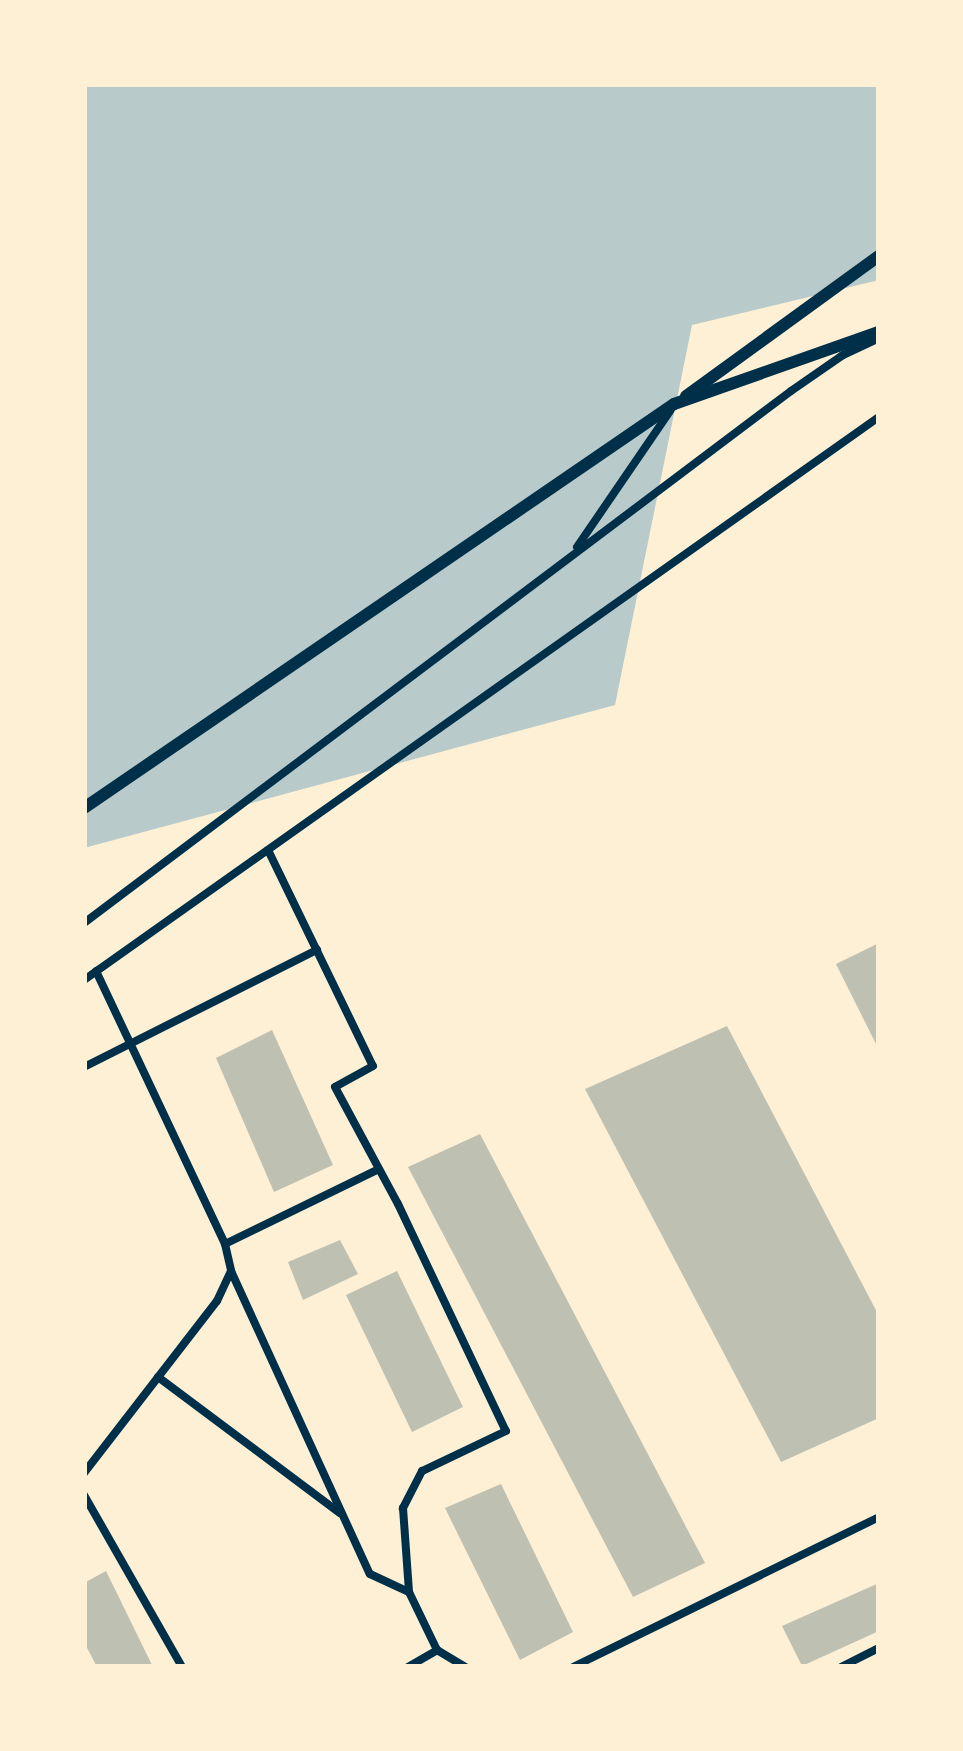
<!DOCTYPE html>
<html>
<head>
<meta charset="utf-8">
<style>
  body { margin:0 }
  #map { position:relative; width:963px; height:1751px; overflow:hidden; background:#fdf0d5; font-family:"Varela Round",sans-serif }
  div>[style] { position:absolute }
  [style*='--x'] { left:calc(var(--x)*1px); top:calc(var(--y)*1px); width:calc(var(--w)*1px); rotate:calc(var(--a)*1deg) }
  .green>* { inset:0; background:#b9caca }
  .building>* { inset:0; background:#bec0b2 }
  .service>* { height:8px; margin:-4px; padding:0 4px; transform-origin:4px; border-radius:4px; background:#003049 }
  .minor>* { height:12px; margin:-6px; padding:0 6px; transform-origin:6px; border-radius:6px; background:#003049 }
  span { translate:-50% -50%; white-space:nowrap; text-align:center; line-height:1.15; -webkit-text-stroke:9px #fdf0d5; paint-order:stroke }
  .frame { position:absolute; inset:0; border:87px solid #fdf0d5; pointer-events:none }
</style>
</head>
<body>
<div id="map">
  <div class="green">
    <i style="clip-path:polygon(84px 84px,879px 84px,879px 280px,692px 325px,615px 705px,84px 848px)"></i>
  </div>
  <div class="building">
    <i style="clip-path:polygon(879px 943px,879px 1050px,836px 964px)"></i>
    <i style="clip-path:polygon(727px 1026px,879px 1316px,879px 1418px,781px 1462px,585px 1089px)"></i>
    <i style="clip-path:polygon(272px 1030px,333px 1165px,274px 1192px,216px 1058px)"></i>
    <i style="clip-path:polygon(480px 1134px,705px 1563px,633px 1597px,408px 1167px)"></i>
    <i style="clip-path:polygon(340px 1240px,358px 1274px,303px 1300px,288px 1262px)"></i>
    <i style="clip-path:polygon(397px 1271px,463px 1407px,412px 1432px,346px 1295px)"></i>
    <i style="clip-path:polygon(501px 1484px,573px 1632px,520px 1660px,445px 1508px)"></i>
    <i style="clip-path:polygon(106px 1571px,153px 1667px,97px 1667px,84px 1642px,84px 1583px)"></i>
    <i style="clip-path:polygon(879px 1583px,879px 1631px,802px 1666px,782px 1626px)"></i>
  </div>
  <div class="service">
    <i style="--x:577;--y:547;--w:165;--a:-55.6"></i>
    <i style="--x:268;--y:850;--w:240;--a:64.1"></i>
    <i style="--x:373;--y:1066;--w:43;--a:151.1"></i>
    <i style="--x:335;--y:1087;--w:133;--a:61.7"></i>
    <i style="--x:398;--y:1204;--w:251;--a:64.6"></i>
    <i style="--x:506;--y:1431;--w:93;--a:154.5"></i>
    <i style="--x:422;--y:1471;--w:42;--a:117.2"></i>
    <i style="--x:403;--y:1508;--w:84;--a:85.9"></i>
    <i style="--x:409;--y:1592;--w:64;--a:64.2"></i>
    <i style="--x:437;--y:1650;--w:33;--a:31"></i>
    <i style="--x:84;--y:923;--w:885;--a:-36.96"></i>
    <i style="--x:791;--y:391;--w:63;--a:-34.7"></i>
    <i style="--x:843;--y:355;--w:40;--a:-25"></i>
    <i style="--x:96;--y:971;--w:302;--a:64.7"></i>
    <i style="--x:225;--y:1244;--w:28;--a:77"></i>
    <i style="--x:231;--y:1271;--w:333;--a:65.4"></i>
    <i style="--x:370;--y:1574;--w:43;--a:24.8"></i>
    <i style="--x:84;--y:980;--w:974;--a:-35.31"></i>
    <i style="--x:84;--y:1067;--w:261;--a:-26.7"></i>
    <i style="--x:225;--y:1244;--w:171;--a:-26"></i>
    <i style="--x:158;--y:1377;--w:227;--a:36.8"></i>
    <i style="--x:84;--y:1473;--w:217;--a:-52.3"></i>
    <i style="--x:217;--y:1301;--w:33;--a:-65"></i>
    <i style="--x:84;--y:1495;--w:198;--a:60.3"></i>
    <i style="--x:408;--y:1667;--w:34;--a:-30"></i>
    <i style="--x:573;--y:1667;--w:341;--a:-26.1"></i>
    <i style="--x:841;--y:1667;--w:42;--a:-26.6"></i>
  </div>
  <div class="minor">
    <i style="--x:686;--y:396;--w:238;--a:-36"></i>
    <i style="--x:84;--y:808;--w:715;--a:-34.4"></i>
    <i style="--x:674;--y:404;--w:217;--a:-19.4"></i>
  </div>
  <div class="frame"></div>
</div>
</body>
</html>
